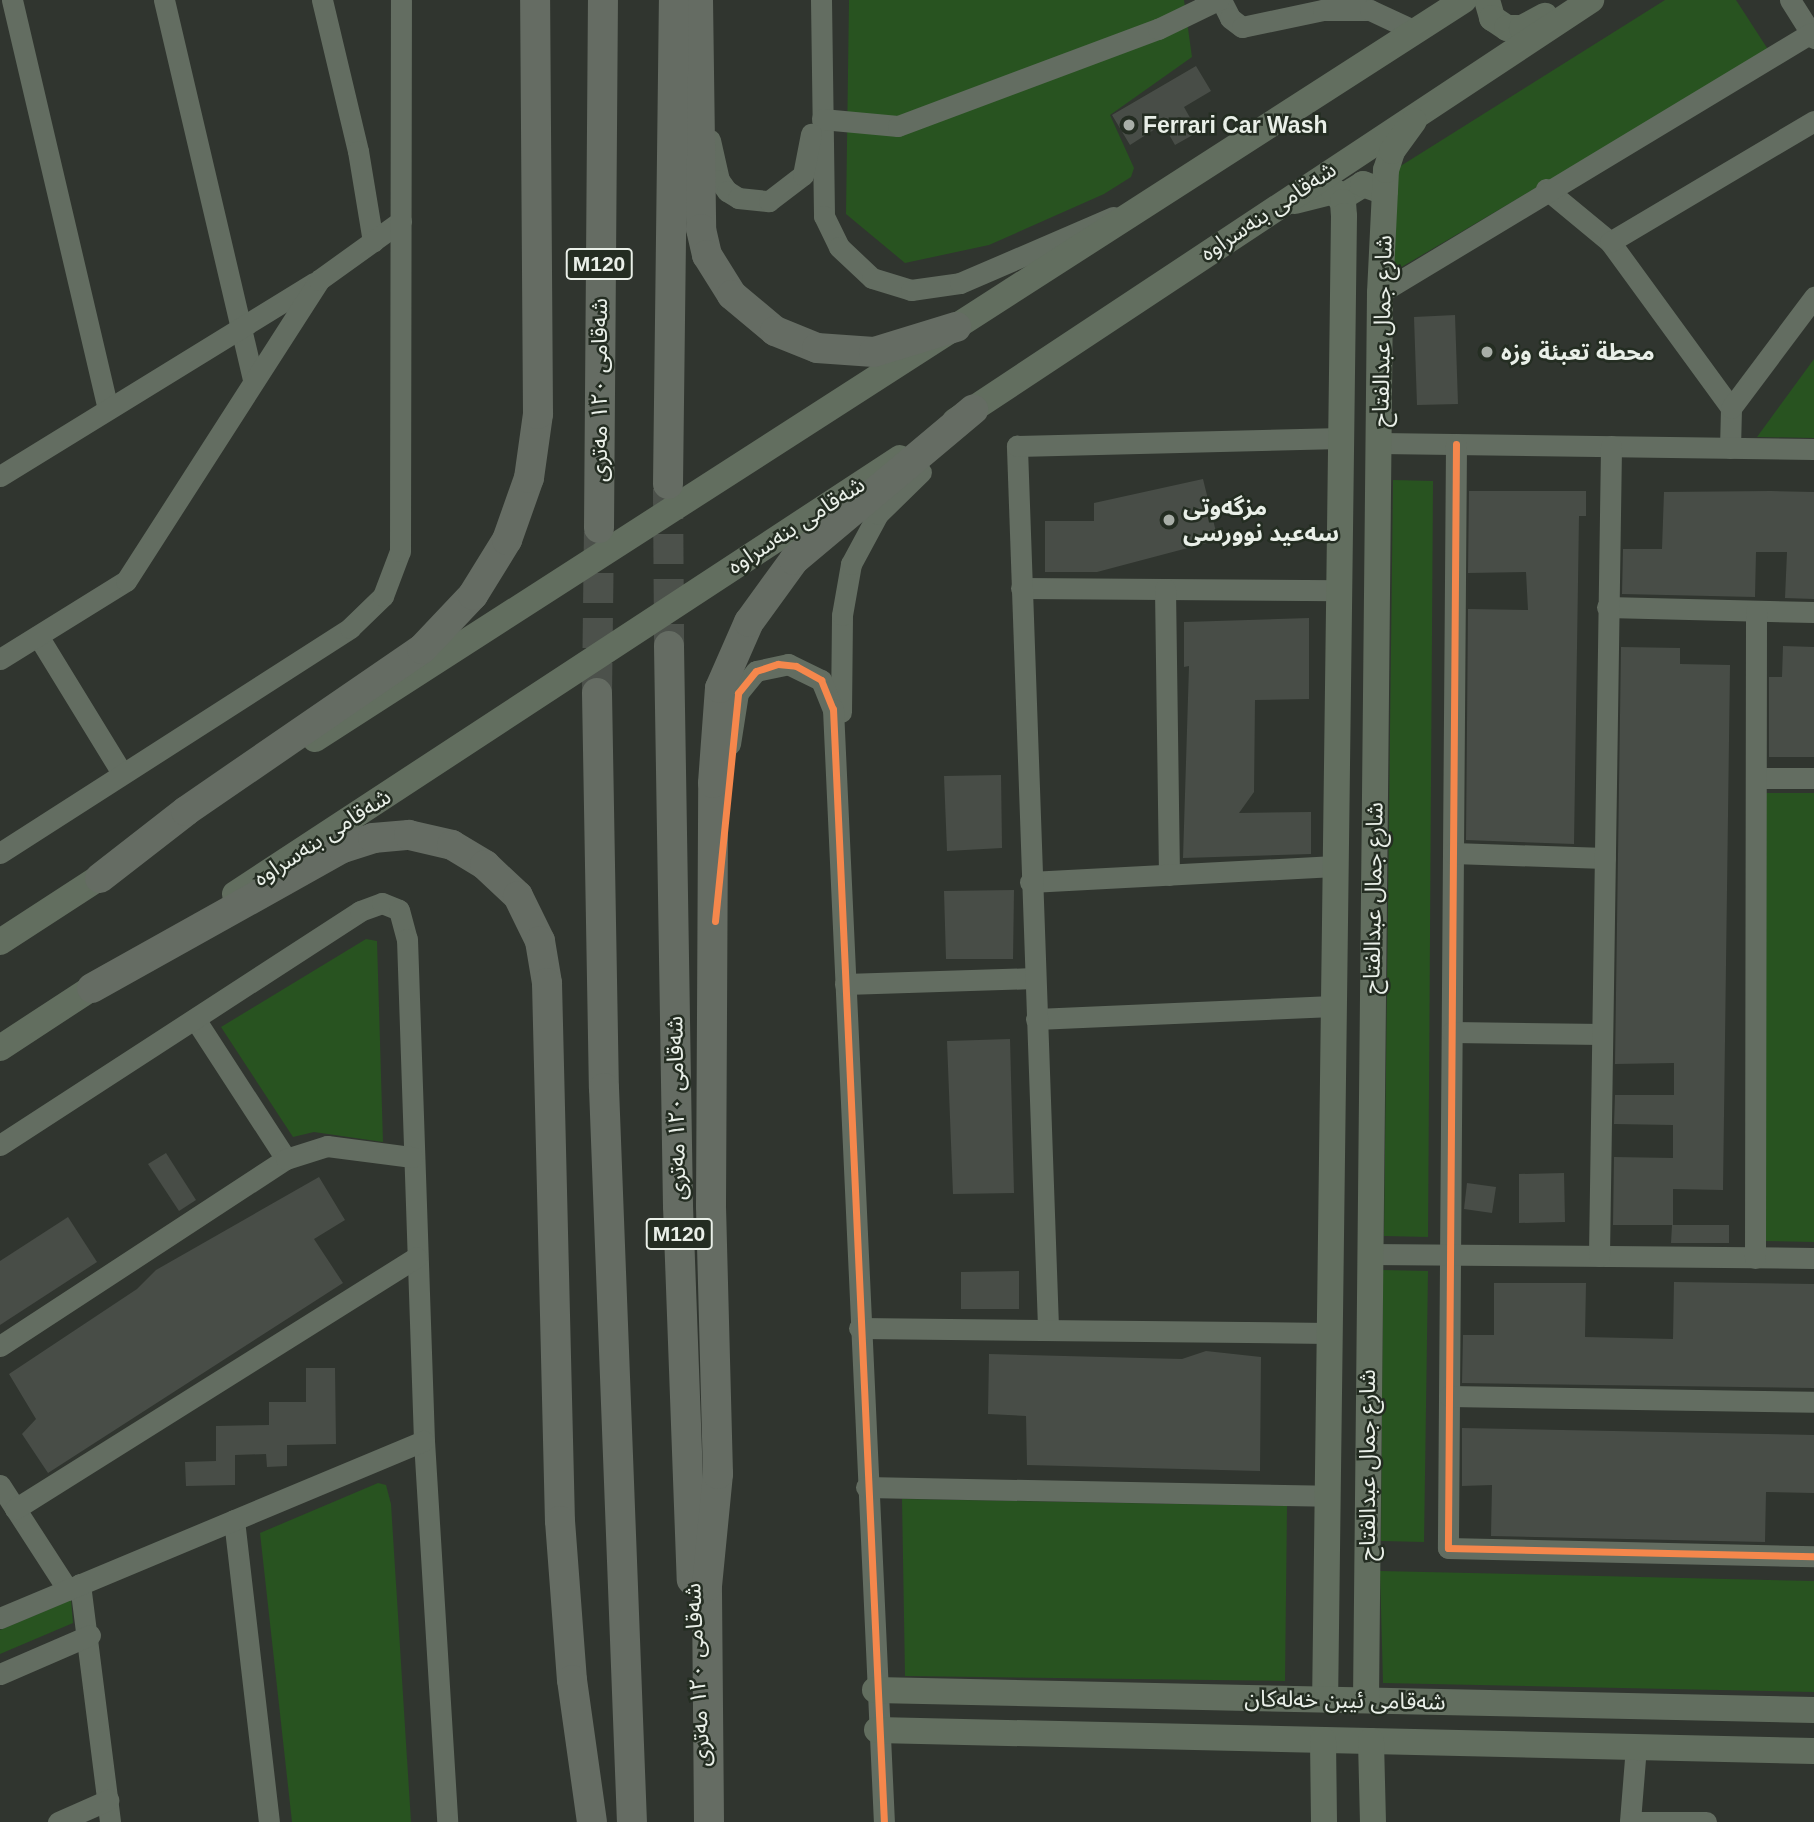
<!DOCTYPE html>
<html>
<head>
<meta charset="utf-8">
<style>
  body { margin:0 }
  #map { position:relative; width:1814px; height:1822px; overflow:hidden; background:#30352f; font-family:Helvetica,"Noto Sans Arabic",sans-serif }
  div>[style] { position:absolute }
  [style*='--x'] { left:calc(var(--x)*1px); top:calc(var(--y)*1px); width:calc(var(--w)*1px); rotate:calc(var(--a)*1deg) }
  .green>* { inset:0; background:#285320 }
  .building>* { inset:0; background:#484d47 }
  .highway-tunnel>* { height:30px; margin-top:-15px; transform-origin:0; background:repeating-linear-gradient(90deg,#4c514b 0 30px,transparent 0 45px) }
  .minor>* { height:21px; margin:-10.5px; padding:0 10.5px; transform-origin:10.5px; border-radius:10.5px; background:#636d61 }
  .major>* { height:26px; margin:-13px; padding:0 13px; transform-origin:13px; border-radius:13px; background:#626e5f }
  .highway>* { height:30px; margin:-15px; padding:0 15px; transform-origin:15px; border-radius:15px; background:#656c63 }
  .cycleway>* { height:7px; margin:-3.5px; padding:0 3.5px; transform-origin:3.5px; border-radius:3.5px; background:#f5874c }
  .dots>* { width:19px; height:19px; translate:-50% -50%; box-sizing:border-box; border:4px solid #242d22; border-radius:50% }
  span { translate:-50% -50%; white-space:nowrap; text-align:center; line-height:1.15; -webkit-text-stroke:5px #242d22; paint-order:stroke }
  .shield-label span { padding:2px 5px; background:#242d22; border:2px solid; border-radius:5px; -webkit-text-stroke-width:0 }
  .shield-label { font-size:21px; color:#e9efe8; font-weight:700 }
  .poi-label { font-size:23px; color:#e9efe8; font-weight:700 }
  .left { translate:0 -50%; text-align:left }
  .street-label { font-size:23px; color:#e9efe8 }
</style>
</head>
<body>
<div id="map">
  <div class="green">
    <i style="clip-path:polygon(849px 0,1184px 0,1192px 57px,1110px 115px,1134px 168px,1131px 177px,1104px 194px,989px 245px,905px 263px,846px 214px)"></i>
    <i style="clip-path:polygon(1665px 0,1736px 0,1769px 51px,1388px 275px,1399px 167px)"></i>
    <i style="clip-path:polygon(1814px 359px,1814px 438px,1757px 437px)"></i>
    <i style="clip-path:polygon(1393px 480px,1433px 481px,1428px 1237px,1384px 1236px)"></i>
    <i style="clip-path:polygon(1766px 793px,1814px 793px,1814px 1242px,1762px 1241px)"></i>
    <i style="clip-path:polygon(366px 939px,377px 941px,383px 1142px,314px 1132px,293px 1137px,221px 1027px)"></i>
    <i style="clip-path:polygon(1383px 1270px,1428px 1271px,1424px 1542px,1381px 1541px)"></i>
    <i style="clip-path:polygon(378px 1483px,386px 1485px,391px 1504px,411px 1822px,292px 1822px,260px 1533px)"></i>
    <i style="clip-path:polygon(902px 1499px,1287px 1506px,1285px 1681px,905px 1676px)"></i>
    <i style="clip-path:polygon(1380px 1571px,1814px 1581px,1814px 1692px,1383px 1683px)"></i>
    <i style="clip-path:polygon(71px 1600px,73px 1623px,0 1654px,0 1630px)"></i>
  </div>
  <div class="building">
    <i style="clip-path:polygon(1196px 66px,1211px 91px,1184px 107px,1198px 132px,1175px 145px,1163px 124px,1130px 145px,1112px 115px)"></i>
    <i style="clip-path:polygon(1455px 315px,1458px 404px,1417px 405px,1414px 317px)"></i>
    <i style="clip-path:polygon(1203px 479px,1218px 540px,1097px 572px,1045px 572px,1045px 521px,1094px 521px,1094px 503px)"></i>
    <i style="clip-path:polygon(1469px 491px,1586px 491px,1586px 516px,1579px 516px,1574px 844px,1466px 840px,1468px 609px,1528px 610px,1526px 572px,1468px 573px)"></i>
    <i style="clip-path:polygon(1771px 491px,1814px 492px,1814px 599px,1785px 598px,1787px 552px,1756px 552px,1755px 597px,1622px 594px,1623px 549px,1662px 549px,1664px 492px)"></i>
    <i style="clip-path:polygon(1309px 618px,1309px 699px,1255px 700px,1254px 792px,1239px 813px,1311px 812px,1311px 854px,1183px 858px,1189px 666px,1184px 667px,1184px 622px)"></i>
    <i style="clip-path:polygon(1783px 646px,1814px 647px,1814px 757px,1769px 757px,1769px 677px,1782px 677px)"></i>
    <i style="clip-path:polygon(1621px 647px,1680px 648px,1680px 664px,1730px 665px,1723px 1190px,1673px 1189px,1673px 1225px,1729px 1225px,1729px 1243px,1671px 1243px,1672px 1225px,1613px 1225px,1614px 1157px,1673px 1158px,1673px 1125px,1614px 1124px,1615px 1095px,1674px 1095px,1674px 1063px,1615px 1064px)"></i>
    <i style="clip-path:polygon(1001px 775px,1002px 848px,947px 851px,944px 776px)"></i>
    <i style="clip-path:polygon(1014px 890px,1013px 959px,946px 959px,944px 891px)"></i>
    <i style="clip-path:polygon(1010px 1039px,1014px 1193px,953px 1194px,947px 1041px)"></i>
    <i style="clip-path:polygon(166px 1153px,196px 1200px,179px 1211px,148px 1164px)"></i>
    <i style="clip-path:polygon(1564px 1173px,1565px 1222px,1519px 1223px,1519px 1174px)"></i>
    <i style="clip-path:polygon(319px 1177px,345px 1220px,314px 1239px,343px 1283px,48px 1473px,22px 1434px,36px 1419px,9px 1374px,137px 1289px,156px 1270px)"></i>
    <i style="clip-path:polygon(1467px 1183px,1496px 1187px,1492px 1213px,1464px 1209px)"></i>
    <i style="clip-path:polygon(68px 1217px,97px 1262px,0 1325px,0 1261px)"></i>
    <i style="clip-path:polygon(1019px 1271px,1019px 1309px,961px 1309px,961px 1272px)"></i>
    <i style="clip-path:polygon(1674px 1282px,1814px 1284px,1814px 1388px,1462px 1383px,1463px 1335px,1494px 1335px,1494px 1283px,1586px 1283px,1585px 1337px,1673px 1339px)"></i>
    <i style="clip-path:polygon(1206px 1351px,1261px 1357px,1260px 1471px,1027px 1465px,1026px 1416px,988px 1414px,989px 1354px,1182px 1359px)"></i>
    <i style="clip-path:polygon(306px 1368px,335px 1368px,336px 1444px,287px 1445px,287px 1466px,267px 1467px,266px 1454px,235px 1455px,235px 1485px,186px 1486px,185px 1462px,216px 1461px,216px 1426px,269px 1425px,269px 1402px,306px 1402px)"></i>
    <i style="clip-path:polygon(1462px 1428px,1814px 1435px,1814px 1493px,1766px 1492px,1765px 1542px,1491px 1536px,1492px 1485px,1462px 1486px)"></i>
  </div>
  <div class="highway-tunnel">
    <i style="--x:668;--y:489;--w:157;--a:89.6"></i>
    <i style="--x:597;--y:693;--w:161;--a:-89.3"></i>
  </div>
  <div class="minor">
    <i style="--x:12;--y:0;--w:419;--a:76.8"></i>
    <i style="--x:164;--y:0;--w:390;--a:76.8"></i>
    <i style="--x:322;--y:0;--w:155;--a:76.6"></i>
    <i style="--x:358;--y:151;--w:92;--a:80.6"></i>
    <i style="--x:821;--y:0;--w:216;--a:89.2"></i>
    <i style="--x:824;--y:216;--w:34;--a:64"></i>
    <i style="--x:839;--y:247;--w:45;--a:43.2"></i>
    <i style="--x:872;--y:278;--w:41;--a:17.1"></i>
    <i style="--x:911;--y:290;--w:49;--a:-8.1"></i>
    <i style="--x:960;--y:283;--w:167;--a:-23.3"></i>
    <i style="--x:1221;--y:0;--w:20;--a:63"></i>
    <i style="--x:1230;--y:18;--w:15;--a:37"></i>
    <i style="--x:1242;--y:27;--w:83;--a:-11.9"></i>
    <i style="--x:1323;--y:10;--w:47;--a:0"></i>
    <i style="--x:1370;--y:10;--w:50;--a:25"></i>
    <i style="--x:1790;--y:0;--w:45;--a:57.7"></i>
    <i style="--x:822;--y:119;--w:76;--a:5.3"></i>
    <i style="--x:898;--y:126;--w:278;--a:-20.5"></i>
    <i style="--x:1158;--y:29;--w:67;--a:-25.8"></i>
    <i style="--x:710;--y:140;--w:41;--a:77.3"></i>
    <i style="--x:719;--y:180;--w:14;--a:54"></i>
    <i style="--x:727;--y:191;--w:13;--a:32"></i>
    <i style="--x:738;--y:198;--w:31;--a:6"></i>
    <i style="--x:769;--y:201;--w:43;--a:-37.4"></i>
    <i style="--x:803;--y:175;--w:42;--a:-79"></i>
    <i style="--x:1546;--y:189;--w:83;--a:39.6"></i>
    <i style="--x:1610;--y:242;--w:205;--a:53.9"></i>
    <i style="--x:1731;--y:408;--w:40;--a:91.4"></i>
    <i style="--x:1610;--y:242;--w:237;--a:-30.7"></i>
    <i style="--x:1380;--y:293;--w:503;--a:-31.1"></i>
    <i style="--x:1731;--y:408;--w:139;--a:-53.2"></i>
    <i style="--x:1380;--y:443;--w:434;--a:0.8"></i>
    <i style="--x:1456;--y:444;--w:1104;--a:90.42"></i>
    <i style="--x:1448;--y:1548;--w:366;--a:1.3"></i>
    <i style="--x:0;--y:476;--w:369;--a:-31.6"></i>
    <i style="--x:1021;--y:588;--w:318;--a:0.4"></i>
    <i style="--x:1165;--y:589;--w:286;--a:89.2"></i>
    <i style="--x:1607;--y:607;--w:207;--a:1.4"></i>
    <i style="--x:38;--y:636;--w:161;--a:58.5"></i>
    <i style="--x:0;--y:659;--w:148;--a:-31.8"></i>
    <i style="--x:126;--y:581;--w:358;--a:-57.3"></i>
    <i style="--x:319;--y:280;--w:101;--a:-35.7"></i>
    <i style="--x:841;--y:712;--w:97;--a:-89.4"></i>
    <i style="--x:842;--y:615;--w:52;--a:-80"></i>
    <i style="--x:851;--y:564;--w:57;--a:-61.6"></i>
    <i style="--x:878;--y:514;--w:60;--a:-44.3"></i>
    <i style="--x:730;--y:744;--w:52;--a:-81.1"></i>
    <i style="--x:738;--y:693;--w:28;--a:-51"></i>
    <i style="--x:756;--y:671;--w:33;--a:-12"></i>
    <i style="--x:788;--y:664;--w:37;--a:26"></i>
    <i style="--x:821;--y:680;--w:31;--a:68"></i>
    <i style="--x:833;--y:709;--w:1114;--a:87.38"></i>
    <i style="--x:1756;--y:778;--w:58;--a:0"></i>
    <i style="--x:0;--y:853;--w:416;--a:-32.7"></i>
    <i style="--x:350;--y:628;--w:46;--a:-44.1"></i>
    <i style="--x:383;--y:596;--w:48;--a:-69.3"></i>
    <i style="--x:400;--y:551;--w:551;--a:-89.9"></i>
    <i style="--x:1453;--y:853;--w:152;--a:1.9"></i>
    <i style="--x:1030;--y:882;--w:305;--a:-3"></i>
    <i style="--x:845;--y:984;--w:188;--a:-1.8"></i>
    <i style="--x:195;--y:1019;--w:167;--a:57"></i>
    <i style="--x:1036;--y:1019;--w:297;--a:-2.5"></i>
    <i style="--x:1452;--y:1032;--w:150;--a:0.8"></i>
    <i style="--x:0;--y:1145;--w:429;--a:-33"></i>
    <i style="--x:360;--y:911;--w:23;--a:-20"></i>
    <i style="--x:382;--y:903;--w:18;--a:22"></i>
    <i style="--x:399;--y:910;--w:30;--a:75"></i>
    <i style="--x:407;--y:939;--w:502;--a:88.06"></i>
    <i style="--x:424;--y:1441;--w:382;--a:86.5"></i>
    <i style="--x:1369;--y:1254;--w:445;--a:0.5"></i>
    <i style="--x:1599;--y:1256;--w:810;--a:-89.15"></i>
    <i style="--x:1755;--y:1258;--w:647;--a:-89.91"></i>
    <i style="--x:1048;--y:1327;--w:882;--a:-92.02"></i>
    <i style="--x:1017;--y:446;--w:324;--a:-1.4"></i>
    <i style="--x:859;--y:1328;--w:470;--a:0.6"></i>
    <i style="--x:0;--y:1346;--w:342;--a:-33.2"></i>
    <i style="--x:286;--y:1159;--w:43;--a:-17.6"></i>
    <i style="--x:327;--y:1146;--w:86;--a:7.4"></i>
    <i style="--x:1449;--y:1396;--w:365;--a:0.9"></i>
    <i style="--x:0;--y:1485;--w:125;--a:57.1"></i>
    <i style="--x:866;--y:1487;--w:461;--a:1.1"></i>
    <i style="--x:15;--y:1509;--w:474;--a:-32.1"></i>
    <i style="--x:234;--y:1520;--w:304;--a:83.4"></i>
    <i style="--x:80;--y:1584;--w:240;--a:82.8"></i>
    <i style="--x:0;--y:1618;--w:459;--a:-22.7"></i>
    <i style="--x:0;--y:1674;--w:98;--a:-23.4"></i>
    <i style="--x:1630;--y:1821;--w:74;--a:-85.4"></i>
    <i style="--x:58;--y:1822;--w:55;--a:-23.7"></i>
    <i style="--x:1630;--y:1822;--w:76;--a:0"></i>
  </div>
  <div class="major">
    <i style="--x:1487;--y:0;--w:19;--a:74"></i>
    <i style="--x:1492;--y:18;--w:18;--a:34"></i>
    <i style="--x:1507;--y:28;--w:15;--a:0"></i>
    <i style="--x:1522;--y:28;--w:26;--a:-28"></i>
    <i style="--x:1341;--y:198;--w:26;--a:-32"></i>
    <i style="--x:1363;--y:184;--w:23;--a:20"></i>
    <i style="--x:1295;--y:201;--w:40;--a:-14.4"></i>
    <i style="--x:1334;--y:191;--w:14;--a:51"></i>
    <i style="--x:1343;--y:202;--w:14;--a:86"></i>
    <i style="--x:1344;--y:216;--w:1483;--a:90.73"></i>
    <i style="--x:955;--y:421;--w:763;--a:-33.5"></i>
    <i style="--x:315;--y:739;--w:1366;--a:-32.75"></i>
    <i style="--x:235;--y:894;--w:795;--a:-33.25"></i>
    <i style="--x:0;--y:942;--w:140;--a:-33"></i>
    <i style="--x:0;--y:1048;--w:131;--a:-33.2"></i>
    <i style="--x:875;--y:1690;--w:939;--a:1.22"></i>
    <i style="--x:1366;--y:1700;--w:1407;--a:-89.43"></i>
    <i style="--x:1380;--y:293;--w:123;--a:-87.2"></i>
    <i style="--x:1386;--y:170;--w:20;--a:-72"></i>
    <i style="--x:1392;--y:151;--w:37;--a:-54"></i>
    <i style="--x:877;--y:1730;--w:937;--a:1.28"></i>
    <i style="--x:1323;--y:1740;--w:82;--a:89.3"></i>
    <i style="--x:1371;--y:1741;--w:81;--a:88.6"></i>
  </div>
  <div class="highway">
    <i style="--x:698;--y:0;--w:229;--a:89.2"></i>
    <i style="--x:701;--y:229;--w:27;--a:77"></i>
    <i style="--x:707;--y:255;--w:47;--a:58"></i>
    <i style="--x:732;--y:295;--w:56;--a:39.9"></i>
    <i style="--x:775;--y:331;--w:45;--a:22"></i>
    <i style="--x:817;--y:348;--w:57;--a:4"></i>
    <i style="--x:874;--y:352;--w:86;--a:-17"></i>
    <i style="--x:668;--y:484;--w:484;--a:-89.3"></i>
    <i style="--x:599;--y:528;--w:528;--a:-89.57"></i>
    <i style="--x:669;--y:646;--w:560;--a:89.08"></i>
    <i style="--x:678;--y:1206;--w:374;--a:87.9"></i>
    <i style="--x:597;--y:693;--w:395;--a:89"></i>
    <i style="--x:604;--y:1088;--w:735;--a:87.82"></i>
    <i style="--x:100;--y:878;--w:109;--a:-37.9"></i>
    <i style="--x:186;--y:811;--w:286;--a:-34.5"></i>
    <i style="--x:422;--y:649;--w:74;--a:-46.6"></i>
    <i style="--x:473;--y:595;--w:65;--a:-58.3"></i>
    <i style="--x:507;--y:540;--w:66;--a:-70.5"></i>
    <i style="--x:529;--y:478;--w:65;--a:-82"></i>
    <i style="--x:538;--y:414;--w:414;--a:-90.4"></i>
    <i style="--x:92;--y:988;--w:287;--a:-29.2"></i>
    <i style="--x:343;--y:848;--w:32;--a:-18"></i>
    <i style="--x:373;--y:838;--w:36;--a:-5"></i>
    <i style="--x:409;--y:835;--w:44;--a:13.1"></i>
    <i style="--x:452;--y:845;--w:39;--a:31"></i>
    <i style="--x:485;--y:865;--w:45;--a:43.2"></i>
    <i style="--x:518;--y:896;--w:50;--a:63.9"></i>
    <i style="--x:540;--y:941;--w:43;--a:80.5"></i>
    <i style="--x:547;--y:983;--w:538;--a:88.62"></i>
    <i style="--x:560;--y:1521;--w:159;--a:85.7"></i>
    <i style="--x:572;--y:1680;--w:143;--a:82"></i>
    <i style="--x:709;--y:1822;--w:236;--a:-90.5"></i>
    <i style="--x:707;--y:1586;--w:113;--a:-84.4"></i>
    <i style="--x:718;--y:1474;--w:268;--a:-91.5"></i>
    <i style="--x:711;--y:1206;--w:423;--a:-89.7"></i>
    <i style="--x:713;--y:783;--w:95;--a:-85.8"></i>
    <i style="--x:720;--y:688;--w:72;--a:-66.3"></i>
    <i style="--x:749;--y:622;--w:77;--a:-54"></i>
    <i style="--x:794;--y:560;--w:234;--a:-40"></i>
  </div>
  <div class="cycleway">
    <i style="--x:1456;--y:444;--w:1104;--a:90.42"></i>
    <i style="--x:1448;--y:1548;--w:366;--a:1.3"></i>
    <i style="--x:715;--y:921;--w:229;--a:-84.2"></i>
    <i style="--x:738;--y:693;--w:28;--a:-51"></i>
    <i style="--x:756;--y:671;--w:23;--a:-18"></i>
    <i style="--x:778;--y:664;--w:18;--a:6"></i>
    <i style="--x:796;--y:666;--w:29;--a:29"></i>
    <i style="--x:821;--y:680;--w:31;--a:68"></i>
    <i style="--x:833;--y:709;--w:1114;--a:87.38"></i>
  </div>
  <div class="dots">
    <i style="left:1129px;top:125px;background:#a8aea7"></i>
    <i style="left:1487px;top:352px;background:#a8aea7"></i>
    <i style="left:1169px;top:520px;background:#a8aea7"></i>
  </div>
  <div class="shield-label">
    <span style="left:599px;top:264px">M120</span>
    <span style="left:679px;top:1234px">M120</span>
  </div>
  <div class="poi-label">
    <span class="left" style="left:1143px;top:125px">Ferrari Car Wash</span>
    <span class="left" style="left:1501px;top:352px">محطة تعبئة وزه</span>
    <span class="left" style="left:1183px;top:520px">مزگەوتی<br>سەعید نوورسی</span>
  </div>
  <div class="street-label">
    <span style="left:1268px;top:211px;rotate:-34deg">شەقامی بنەسراوە</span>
    <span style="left:1382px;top:331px;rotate:-89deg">شارع جمال عبدالفتاح</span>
    <span style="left:599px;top:390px;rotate:-90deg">شەقامی ١٢٠ مەتری</span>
    <span style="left:796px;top:525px;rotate:-33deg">شەقامی بنەسراوە</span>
    <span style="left:322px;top:837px;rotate:-33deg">شەقامی بنەسراوە</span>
    <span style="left:1373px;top:898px;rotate:-89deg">شارع جمال عبدالفتاح</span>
    <span style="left:676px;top:1108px;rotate:-91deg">شەقامی ١٢٠ مەتری</span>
    <span style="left:1367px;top:1465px;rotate:-90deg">شارع جمال عبدالفتاح</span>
    <span style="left:697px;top:1675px;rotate:-93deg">شەقامی ١٢٠ مەتری</span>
    <span style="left:1345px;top:1700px;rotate:1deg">شەقامی ئیبن خەلەکان</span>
  </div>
</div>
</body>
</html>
